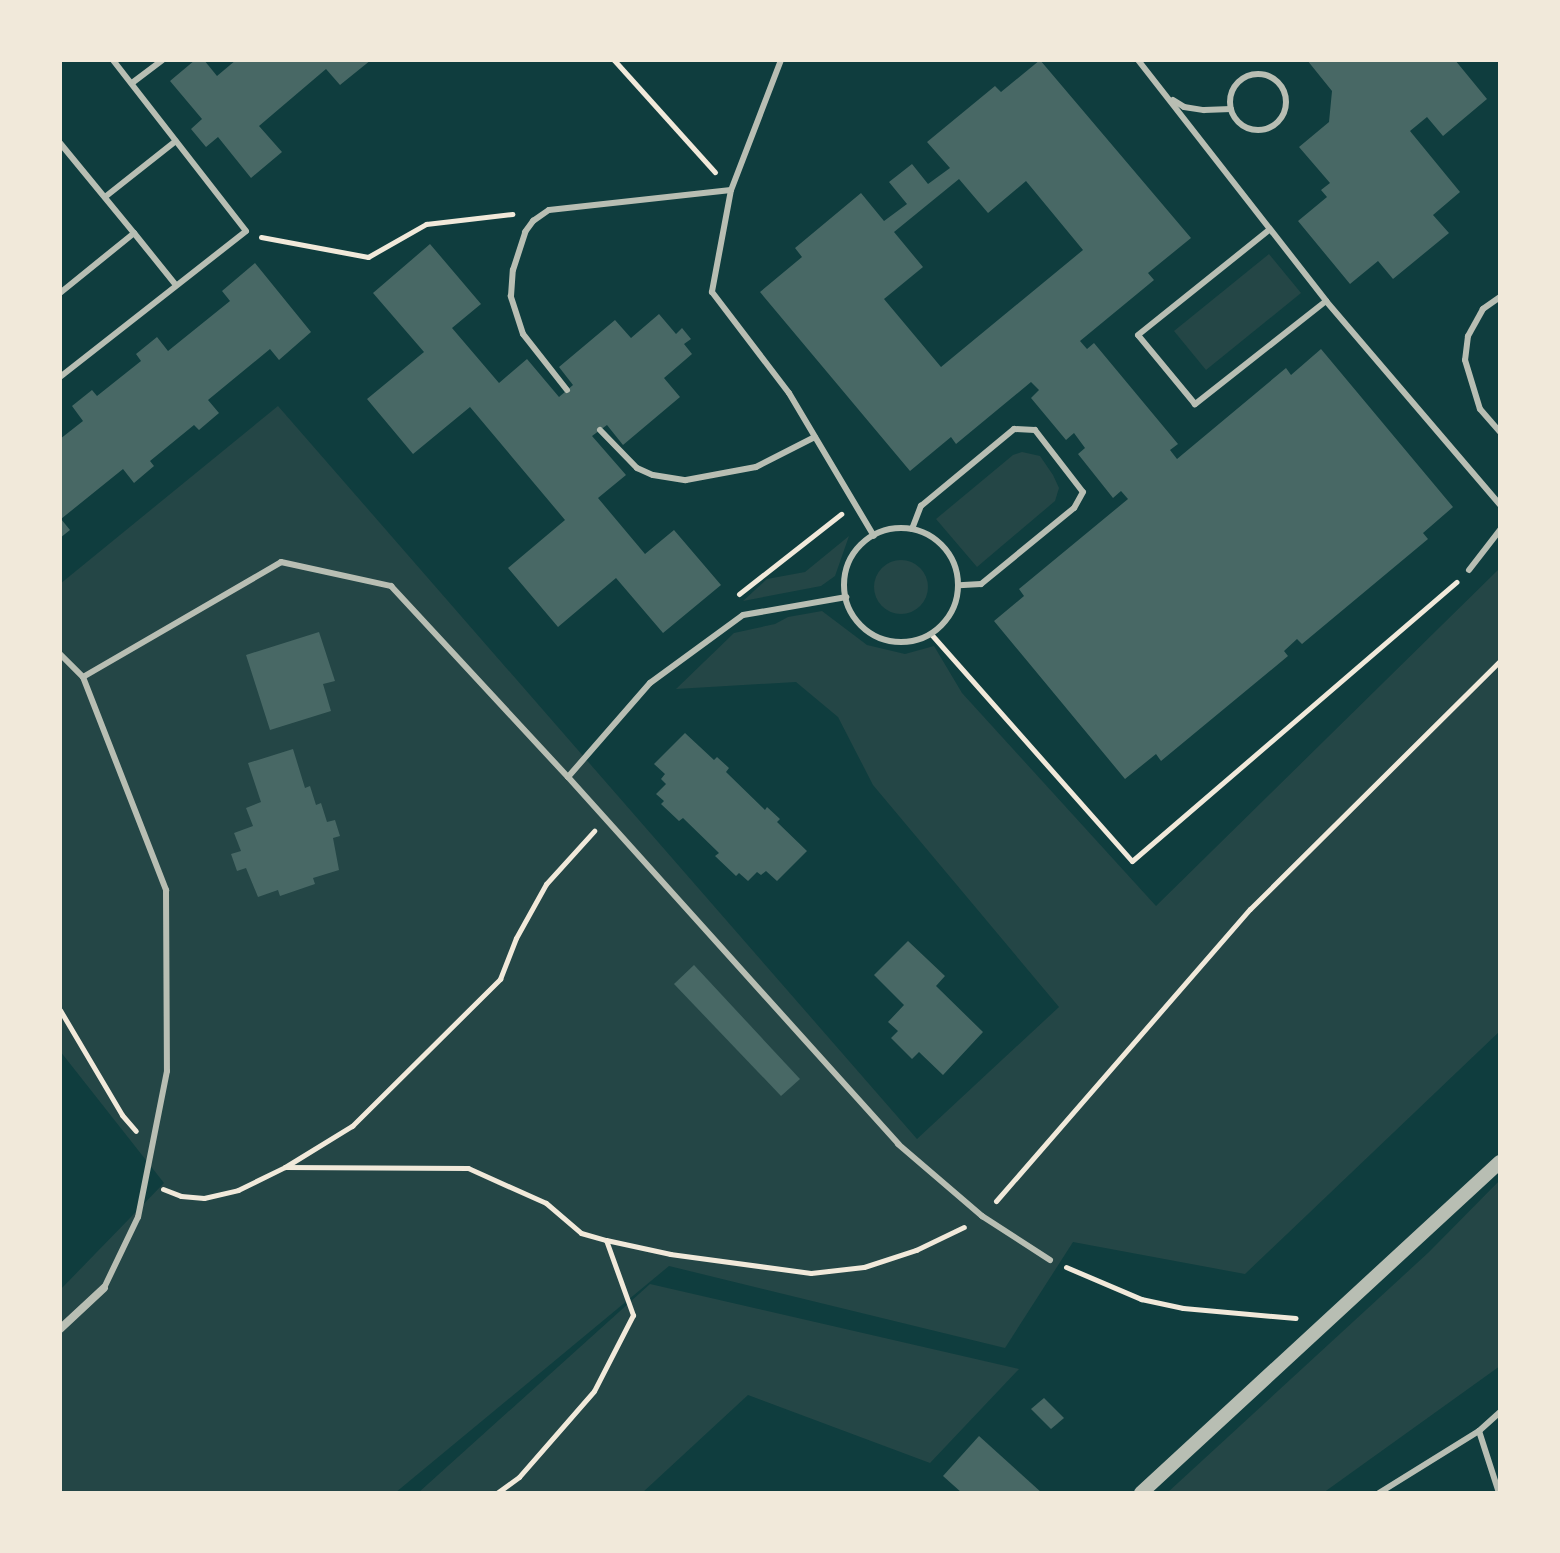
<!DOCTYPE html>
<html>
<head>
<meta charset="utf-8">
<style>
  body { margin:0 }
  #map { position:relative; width:1560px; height:1553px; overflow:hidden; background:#0f3d3e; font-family:Arial,sans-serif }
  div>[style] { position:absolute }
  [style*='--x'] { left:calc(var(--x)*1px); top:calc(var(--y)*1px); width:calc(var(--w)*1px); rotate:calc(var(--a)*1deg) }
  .green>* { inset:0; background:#244646 }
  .round { border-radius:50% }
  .building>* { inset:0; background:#486865 }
  .path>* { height:5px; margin:-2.5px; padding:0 2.5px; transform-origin:2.5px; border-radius:2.5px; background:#f1e9da }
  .service>* { height:6px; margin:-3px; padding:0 3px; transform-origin:3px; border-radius:3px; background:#b8beb3 }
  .service>.ring { margin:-3px; padding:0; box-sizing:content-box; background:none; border:6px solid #b8beb3; border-radius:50% }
  .minor>* { height:8px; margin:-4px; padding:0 4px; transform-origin:4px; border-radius:4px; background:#b8beb3 }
  .tertiary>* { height:14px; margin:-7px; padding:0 7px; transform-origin:7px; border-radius:7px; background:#b8beb3 }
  span { translate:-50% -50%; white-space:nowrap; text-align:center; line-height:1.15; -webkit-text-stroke:8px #f1e9da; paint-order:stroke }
  .frame { position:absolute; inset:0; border:62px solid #f1e9da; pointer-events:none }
</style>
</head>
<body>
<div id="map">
  <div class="green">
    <i style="clip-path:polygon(1269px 254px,1301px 293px,1206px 370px,1174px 331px)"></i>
    <i style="clip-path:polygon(278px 406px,917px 1139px,1059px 1007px,873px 785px,838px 717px,796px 682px,676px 689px,734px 633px,775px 624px,788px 617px,822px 611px,867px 645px,905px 654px,934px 646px,962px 693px,1156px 906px,1500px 568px,1500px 1031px,1245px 1274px,1073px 1242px,1005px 1348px,669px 1266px,395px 1493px,60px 1493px,60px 1290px,164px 1183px,60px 1051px,60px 584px)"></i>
    <i style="clip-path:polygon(1022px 452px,1040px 456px,1053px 475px,1059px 488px,1055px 501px,977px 567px,936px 519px,1013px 455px)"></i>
    <i style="clip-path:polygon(849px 536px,835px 576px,821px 586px,743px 601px,767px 579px,805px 572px)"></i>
    <i class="round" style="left:874px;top:560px;width:54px;height:54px"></i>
    <i style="clip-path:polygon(1500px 1180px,1500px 1366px,1323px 1493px,1167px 1493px,1429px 1252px)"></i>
    <i style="clip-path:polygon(650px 1284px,1019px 1369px,930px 1463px,748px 1395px,642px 1493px,418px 1493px)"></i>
  </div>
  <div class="building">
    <i style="clip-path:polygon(195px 60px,204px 60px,217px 76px,236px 60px,371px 60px,340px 85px,326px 69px,259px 126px,282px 152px,251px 178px,218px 137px,206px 147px,191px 129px,202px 119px,170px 81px)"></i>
    <i style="clip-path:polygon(evenodd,1040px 60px,1191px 238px,1148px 273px,1154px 280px,1080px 341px,1087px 349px,1094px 343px,1178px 444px,1170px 450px,1177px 459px,1286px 368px,1291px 375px,1321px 349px,1453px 507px,1423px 533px,1428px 539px,1302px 644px,1297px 639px,1284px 651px,1288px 656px,1161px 761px,1156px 754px,1125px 779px,994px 621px,1024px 596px,1019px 589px,1128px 499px,1121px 491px,1113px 498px,1078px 454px,1085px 448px,1074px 433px,1066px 440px,1031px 398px,1039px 390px,1031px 382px,956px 444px,951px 437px,910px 471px,760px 292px,802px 257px,795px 248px,861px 193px,884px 221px,907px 204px,889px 182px,912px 164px,928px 184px,950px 168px,927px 142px,995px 86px,1001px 92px,1040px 60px,959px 179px,988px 213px,1026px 181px,1083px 250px,941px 367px,884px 299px,923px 267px,894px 232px,959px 179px)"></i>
    <i style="clip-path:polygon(1307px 60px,1455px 60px,1487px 99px,1443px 136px,1427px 117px,1410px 131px,1460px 192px,1433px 215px,1449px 233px,1393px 279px,1378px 261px,1350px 284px,1298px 221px,1327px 197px,1321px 190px,1330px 183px,1299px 147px,1329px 122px,1332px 91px)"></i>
    <i style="clip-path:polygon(430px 244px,481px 304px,452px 328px,499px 383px,527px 359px,559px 397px,573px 385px,559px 367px,615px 320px,631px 338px,659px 314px,676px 334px,682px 328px,691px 339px,684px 344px,692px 354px,664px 378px,680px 397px,623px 445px,607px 425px,592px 436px,626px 475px,598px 498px,645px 554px,674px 530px,721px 585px,663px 633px,616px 578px,558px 627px,508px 568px,565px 520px,470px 407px,413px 454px,367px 399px,424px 352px,373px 293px)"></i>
    <i style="clip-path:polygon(255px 263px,311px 332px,279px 360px,270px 349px,208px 400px,219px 413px,199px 430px,194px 425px,150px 461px,154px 466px,134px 483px,123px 469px,61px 519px,70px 530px,60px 538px,60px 439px,83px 421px,72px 406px,92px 390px,97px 396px,141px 361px,136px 354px,157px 337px,168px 351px,230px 301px,222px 291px)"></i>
    <i style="clip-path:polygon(319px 632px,335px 681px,323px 684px,331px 711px,270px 730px,246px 655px)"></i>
    <i style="clip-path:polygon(685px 733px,714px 760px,717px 757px,729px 768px,726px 772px,765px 810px,767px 807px,780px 819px,777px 822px,807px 851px,777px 881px,766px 871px,761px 875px,757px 872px,748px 881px,739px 873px,736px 876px,715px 856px,719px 853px,683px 818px,679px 821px,661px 804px,664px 801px,656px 794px,666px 784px,661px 779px,665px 774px,654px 764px)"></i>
    <i style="clip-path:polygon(293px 749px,305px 788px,310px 786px,316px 805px,321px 803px,327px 822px,335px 820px,340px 836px,333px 838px,339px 870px,313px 878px,315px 884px,280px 896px,278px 890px,258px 897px,246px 868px,237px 871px,231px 854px,241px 851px,234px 833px,253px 826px,246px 808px,261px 802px,248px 763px)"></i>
    <i style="clip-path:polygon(908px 941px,945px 976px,936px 986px,983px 1032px,943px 1075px,919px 1052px,912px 1059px,891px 1038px,898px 1031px,888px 1022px,904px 1005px,874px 975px)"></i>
    <i style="clip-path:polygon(694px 965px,800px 1079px,781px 1096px,674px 984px)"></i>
    <i style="clip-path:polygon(1044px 1398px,1064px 1418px,1051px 1429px,1031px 1409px)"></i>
    <i style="clip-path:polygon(979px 1436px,1042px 1493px,962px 1493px,943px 1476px)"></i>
  </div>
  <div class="path">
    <i style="--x:614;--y:60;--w:151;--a:48"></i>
    <i style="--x:261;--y:237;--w:109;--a:10.6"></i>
    <i style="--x:368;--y:257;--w:67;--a:-29.6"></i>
    <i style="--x:426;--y:224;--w:87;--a:-6.6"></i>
    <i style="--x:739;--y:594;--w:130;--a:-38.1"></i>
    <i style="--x:931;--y:634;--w:303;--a:48.5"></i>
    <i style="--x:1132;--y:861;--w:428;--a:-40.7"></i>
    <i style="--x:60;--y:1010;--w:122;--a:59.4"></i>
    <i style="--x:122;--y:1115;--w:21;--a:49"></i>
    <i style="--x:285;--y:1167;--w:183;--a:0.3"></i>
    <i style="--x:468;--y:1168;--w:85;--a:24.2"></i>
    <i style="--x:546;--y:1203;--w:46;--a:40.6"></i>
    <i style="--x:581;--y:1233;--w:26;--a:16"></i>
    <i style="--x:606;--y:1240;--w:80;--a:70.2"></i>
    <i style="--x:633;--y:1315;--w:85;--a:117.2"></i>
    <i style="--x:594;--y:1391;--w:114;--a:131.1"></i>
    <i style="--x:519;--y:1477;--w:27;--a:144"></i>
    <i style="--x:163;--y:1189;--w:19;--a:21"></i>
    <i style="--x:181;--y:1196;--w:23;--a:5"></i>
    <i style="--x:204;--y:1198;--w:35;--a:-13"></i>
    <i style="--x:238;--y:1190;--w:52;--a:-26.1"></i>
    <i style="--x:285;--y:1167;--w:79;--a:-31.5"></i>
    <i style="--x:352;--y:1126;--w:209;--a:-44.8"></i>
    <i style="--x:500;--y:979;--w:44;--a:-68.7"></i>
    <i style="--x:516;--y:938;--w:62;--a:-60.9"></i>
    <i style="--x:546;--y:884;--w:72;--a:-47.8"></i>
    <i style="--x:996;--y:1201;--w:387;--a:-49"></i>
    <i style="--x:1250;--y:909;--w:352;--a:-44.8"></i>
    <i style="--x:606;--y:1240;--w:66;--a:12.3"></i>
    <i style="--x:670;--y:1254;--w:142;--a:7.7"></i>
    <i style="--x:811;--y:1273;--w:53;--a:-6.5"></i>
    <i style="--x:864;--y:1267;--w:55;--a:-18.1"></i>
    <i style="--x:916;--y:1250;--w:53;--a:-25.6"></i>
    <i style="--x:1066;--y:1267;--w:82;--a:23.1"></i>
    <i style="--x:1141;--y:1299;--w:43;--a:12.1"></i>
    <i style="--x:1183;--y:1308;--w:113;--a:5.1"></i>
  </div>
  <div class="service">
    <i style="--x:781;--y:60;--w:139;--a:111"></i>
    <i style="--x:731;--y:190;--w:104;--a:100.6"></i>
    <i style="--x:712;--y:292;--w:127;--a:52.7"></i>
    <i style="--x:789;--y:393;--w:166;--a:59.3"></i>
    <i style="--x:1138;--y:60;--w:306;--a:52"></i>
    <i style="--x:1326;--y:301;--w:167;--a:141.8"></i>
    <i style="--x:1195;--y:404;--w:89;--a:-129.6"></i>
    <i style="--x:1138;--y:335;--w:168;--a:-38.7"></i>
    <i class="ring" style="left:1230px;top:74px;width:50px;height:50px"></i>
    <i style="--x:132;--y:83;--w:38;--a:-37"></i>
    <i style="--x:1173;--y:100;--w:13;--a:32"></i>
    <i style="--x:1184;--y:107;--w:20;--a:9"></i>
    <i style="--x:1204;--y:110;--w:27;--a:-2"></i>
    <i style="--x:60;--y:143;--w:117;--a:50.6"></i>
    <i style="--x:105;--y:197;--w:90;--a:-38.3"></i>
    <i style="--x:60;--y:293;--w:95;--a:-39"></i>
    <i style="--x:134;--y:233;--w:65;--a:51.2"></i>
    <i style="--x:1500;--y:297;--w:21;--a:145"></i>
    <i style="--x:1483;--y:309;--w:31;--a:119"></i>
    <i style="--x:1468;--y:336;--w:24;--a:97"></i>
    <i style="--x:1465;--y:360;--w:51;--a:73"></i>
    <i style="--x:1480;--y:409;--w:30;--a:49"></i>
    <i style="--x:1326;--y:301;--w:268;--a:49.5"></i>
    <i style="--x:60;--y:377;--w:236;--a:-38.1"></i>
    <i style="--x:246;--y:231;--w:217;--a:-127.9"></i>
    <i style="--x:567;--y:390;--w:71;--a:-128.2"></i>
    <i style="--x:523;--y:334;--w:40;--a:-108"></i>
    <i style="--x:511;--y:296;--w:26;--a:-86"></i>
    <i style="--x:513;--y:270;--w:40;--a:-72"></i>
    <i style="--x:525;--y:232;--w:14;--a:-54"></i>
    <i style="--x:533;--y:221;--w:19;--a:-35"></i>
    <i style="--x:549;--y:210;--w:183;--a:-6.3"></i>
    <i style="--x:600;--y:430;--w:53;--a:45.8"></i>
    <i style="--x:637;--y:468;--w:17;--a:24"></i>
    <i style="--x:653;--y:475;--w:33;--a:9"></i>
    <i style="--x:686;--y:480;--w:71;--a:-10.5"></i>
    <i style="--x:756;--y:467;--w:66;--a:-27"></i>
    <i class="ring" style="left:844px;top:528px;width:108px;height:108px"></i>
    <i style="--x:912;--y:529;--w:25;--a:-69"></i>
    <i style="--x:921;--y:506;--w:121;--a:-39.6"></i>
    <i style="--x:1014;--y:429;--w:21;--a:3"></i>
    <i style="--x:1035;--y:430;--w:78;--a:52.3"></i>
    <i style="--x:1083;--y:492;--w:18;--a:119"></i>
    <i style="--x:1074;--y:508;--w:120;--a:140.7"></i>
    <i style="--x:981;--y:584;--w:22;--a:177"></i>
    <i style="--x:1469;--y:570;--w:51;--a:-52.2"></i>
    <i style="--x:60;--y:654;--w:33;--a:45"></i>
    <i style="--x:83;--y:677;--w:229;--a:68.7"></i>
    <i style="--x:166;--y:890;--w:181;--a:89.7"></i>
    <i style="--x:167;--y:1071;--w:149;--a:101.2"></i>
    <i style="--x:138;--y:1217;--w:79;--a:115.6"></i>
    <i style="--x:83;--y:677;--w:229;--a:-30.1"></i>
    <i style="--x:281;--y:562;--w:113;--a:12.3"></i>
    <i style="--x:391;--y:586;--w:260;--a:47.2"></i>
    <i style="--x:568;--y:777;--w:494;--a:48"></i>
    <i style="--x:898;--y:1144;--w:111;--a:40.6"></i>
    <i style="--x:982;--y:1216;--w:81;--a:32.9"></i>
    <i style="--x:568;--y:777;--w:125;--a:-48.9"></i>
    <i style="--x:650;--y:683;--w:115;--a:-36.2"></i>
    <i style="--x:743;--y:615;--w:105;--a:-9.9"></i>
    <i style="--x:1479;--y:1431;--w:65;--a:72.1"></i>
    <i style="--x:1379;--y:1493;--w:118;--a:-31.8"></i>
    <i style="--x:1479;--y:1431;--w:28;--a:-42"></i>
  </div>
  <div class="minor">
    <i style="--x:60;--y:1329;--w:60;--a:-43"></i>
  </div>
  <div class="tertiary">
    <i style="--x:1141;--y:1493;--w:488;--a:-42.7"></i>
  </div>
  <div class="frame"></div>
</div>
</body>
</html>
